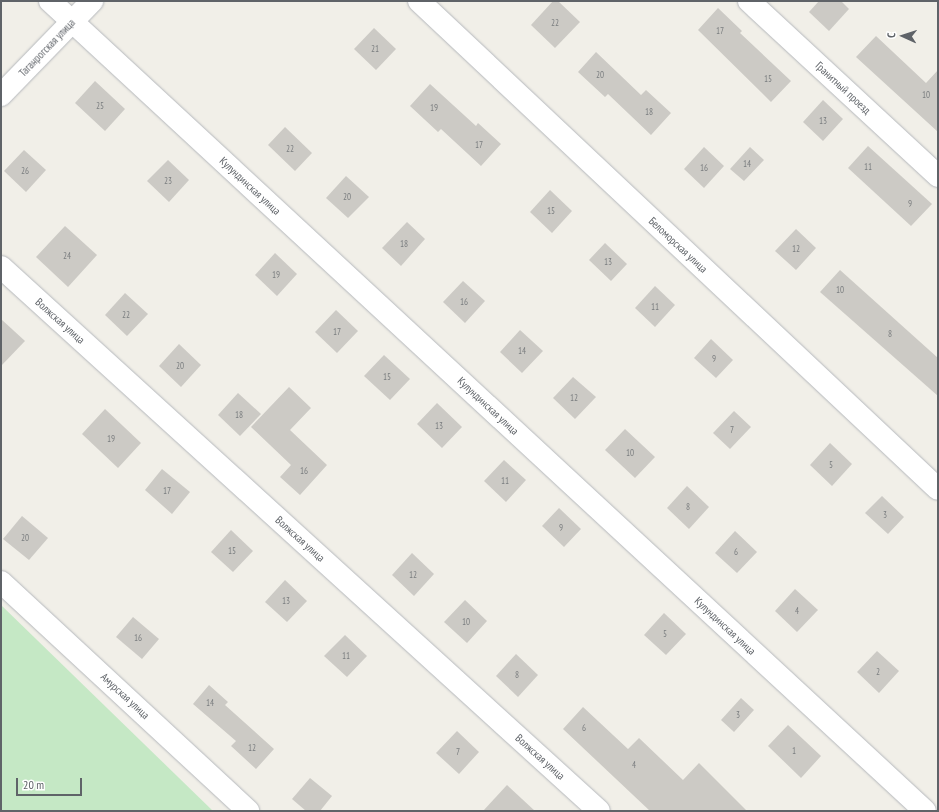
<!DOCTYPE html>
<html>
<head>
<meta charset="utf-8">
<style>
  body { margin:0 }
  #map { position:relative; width:939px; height:812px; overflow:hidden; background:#f1efe8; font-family:"PT Sans Narrow",sans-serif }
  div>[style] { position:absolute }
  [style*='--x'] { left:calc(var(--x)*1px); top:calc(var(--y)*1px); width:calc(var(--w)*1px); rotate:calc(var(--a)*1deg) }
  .green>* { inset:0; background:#c5e8c5 }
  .building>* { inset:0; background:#cccac5 }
  .roads { filter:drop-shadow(0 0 1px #b5b8bc) drop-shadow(0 0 1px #b5b8bc) }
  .street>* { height:22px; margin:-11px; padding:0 11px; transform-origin:11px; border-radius:11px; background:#fff }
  span { translate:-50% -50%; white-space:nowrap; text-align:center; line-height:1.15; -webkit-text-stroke:3px #fff; paint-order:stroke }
  .number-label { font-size:9px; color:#7a7d7f }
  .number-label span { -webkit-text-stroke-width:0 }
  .street-label { font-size:11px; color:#5f6368 }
  .frame { position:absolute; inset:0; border:2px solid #5f6368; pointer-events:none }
  .north { position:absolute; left:883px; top:16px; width:40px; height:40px; -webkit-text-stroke:3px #fff; paint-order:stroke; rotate:273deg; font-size:11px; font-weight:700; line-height:16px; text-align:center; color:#5f6368 }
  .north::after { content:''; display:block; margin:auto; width:14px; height:18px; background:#5f6368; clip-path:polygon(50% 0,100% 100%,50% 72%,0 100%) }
  .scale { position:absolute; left:16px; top:778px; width:66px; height:18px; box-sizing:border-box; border:2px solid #5f6368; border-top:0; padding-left:5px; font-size:12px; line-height:14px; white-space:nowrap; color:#5f6368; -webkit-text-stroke:3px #fff; paint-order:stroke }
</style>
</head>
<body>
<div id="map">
  <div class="green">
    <i style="clip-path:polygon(1px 605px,213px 811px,1px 811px)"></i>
  </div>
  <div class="building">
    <i style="clip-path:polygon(553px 1px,558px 1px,580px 22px,555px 48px,531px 25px)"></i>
    <i style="clip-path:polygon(819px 1px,841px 1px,849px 9px,829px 31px,809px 12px)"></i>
    <i style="clip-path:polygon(718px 8px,742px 31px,740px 33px,791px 81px,771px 102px,698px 30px)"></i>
    <i style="clip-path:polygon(374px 28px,396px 49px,376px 70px,354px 49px)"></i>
    <i style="clip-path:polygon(876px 36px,926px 83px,938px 70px,938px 132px,856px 57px)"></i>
    <i style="clip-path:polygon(596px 52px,641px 95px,646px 90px,671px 113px,651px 135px,608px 94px,605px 97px,578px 72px)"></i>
    <i style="clip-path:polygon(95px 81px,125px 109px,105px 131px,75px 103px)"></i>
    <i style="clip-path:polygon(430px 84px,476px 126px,478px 123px,501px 144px,481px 166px,441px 129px,438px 132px,410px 106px)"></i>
    <i style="clip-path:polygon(823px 100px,843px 119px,823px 141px,803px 122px)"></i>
    <i style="clip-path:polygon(285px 127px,312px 153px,295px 171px,268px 145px)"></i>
    <i style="clip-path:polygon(868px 146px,932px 204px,911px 226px,848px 168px)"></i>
    <i style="clip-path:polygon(704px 147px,724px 166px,704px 188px,684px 169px)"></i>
    <i style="clip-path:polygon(750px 147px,764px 160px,744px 181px,730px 169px)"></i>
    <i style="clip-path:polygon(24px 150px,46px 170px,26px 192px,4px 171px)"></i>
    <i style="clip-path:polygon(168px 160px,189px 180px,169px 202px,147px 181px)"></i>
    <i style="clip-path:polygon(346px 176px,369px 197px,348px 218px,326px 198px)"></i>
    <i style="clip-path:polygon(550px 190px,572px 211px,552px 233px,530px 212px)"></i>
    <i style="clip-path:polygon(407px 222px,425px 239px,401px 266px,382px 248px)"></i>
    <i style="clip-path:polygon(65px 226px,97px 255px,68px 287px,36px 257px)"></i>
    <i style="clip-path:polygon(796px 229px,816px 248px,796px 270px,775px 251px)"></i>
    <i style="clip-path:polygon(605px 243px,627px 264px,611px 281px,589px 260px)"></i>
    <i style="clip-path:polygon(275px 253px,297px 274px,277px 296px,255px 275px)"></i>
    <i style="clip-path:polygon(840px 270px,938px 358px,938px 396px,820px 292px)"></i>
    <i style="clip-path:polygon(463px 281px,485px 301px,465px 323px,443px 302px)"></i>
    <i style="clip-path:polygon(655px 286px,675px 305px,655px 327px,635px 308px)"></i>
    <i style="clip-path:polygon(125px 293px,148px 314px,127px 336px,105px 315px)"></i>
    <i style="clip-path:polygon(336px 310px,358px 331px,337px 353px,315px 332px)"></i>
    <i style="clip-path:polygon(1px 319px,25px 341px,1px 366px)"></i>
    <i style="clip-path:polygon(520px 330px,543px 351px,522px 373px,500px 352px)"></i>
    <i style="clip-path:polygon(711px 339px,733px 360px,716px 378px,694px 358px)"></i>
    <i style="clip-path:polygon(179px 344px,201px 365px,181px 387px,159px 366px)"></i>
    <i style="clip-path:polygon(384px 355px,410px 379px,390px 400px,364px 376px)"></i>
    <i style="clip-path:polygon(573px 377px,596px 397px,575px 419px,553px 398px)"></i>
    <i style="clip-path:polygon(289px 387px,311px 408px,290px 430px,327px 465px,300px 495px,280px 477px,291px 465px,251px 427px)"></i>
    <i style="clip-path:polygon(238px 393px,261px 414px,240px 436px,218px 415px)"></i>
    <i style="clip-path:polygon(437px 403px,462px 427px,442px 448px,417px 424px)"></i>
    <i style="clip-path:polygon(105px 409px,141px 443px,118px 468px,82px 434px)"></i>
    <i style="clip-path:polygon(734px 411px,751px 427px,730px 449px,713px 433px)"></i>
    <i style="clip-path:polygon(625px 429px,655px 457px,635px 478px,605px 450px)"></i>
    <i style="clip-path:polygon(830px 443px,852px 464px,832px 486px,810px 465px)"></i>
    <i style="clip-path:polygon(504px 460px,526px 480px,506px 502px,484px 481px)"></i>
    <i style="clip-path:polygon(162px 469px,190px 492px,172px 514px,145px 490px)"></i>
    <i style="clip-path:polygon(687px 486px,709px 507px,689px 529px,667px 508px)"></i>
    <i style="clip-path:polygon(882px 496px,904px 517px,888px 534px,865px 513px)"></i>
    <i style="clip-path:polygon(559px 508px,581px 529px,564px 547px,542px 526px)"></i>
    <i style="clip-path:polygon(22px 516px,48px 538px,29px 560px,3px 539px)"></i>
    <i style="clip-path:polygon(231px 530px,253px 551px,233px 572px,211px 552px)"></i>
    <i style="clip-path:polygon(735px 531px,757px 552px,737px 573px,715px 553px)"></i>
    <i style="clip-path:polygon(412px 553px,434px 574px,414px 596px,392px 575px)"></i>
    <i style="clip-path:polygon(285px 580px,307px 601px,287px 622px,265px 602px)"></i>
    <i style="clip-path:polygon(795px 589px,818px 610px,797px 632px,775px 611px)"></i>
    <i style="clip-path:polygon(465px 600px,487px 621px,467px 643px,444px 622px)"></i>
    <i style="clip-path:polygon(664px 613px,686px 634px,666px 655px,644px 635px)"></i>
    <i style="clip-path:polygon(133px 617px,159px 639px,142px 659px,116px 637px)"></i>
    <i style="clip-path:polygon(345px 635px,367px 656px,347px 677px,324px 656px)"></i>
    <i style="clip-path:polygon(877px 651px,899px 671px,879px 693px,857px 672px)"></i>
    <i style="clip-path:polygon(516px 654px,538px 675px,518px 697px,496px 676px)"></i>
    <i style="clip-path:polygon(209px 685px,228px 702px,225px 705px,274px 749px,256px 769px,231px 746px,236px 741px,193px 704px)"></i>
    <i style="clip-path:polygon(741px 698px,754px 710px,734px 732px,721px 720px)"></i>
    <i style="clip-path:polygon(583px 707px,628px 749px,639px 738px,683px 780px,699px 763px,747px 811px,650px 811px,563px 729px)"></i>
    <i style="clip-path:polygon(788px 725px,821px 756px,801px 778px,768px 746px)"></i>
    <i style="clip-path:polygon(457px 731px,479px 752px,459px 774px,436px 753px)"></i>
    <i style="clip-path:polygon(310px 778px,332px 796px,320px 811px,306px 811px,292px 799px)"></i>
    <i style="clip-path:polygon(507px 785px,535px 811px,483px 811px)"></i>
  </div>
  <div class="roads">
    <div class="street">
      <i style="--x:50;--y:1;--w:1192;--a:42.79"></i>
      <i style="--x:419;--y:1;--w:712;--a:43.24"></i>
      <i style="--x:749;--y:1;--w:258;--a:42.8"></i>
      <i style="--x:1;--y:95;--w:131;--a:-45.9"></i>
      <i style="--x:1;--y:267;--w:808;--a:42.29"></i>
      <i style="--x:1;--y:582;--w:337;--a:42.8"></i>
    </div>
  </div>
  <div class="number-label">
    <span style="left:555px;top:23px">22</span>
    <span style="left:720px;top:31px">17</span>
    <span style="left:375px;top:49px">21</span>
    <span style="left:600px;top:75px">20</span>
    <span style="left:768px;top:79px">15</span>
    <span style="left:926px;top:95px">10</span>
    <span style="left:100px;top:106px">25</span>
    <span style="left:434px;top:108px">19</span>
    <span style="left:649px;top:112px">18</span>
    <span style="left:823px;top:121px">13</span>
    <span style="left:479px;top:145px">17</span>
    <span style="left:290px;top:149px">22</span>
    <span style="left:747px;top:164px">14</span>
    <span style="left:868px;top:167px">11</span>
    <span style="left:704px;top:168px">16</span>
    <span style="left:25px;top:171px">26</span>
    <span style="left:168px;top:181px">23</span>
    <span style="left:347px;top:197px">20</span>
    <span style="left:910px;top:204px">9</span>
    <span style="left:551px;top:211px">15</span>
    <span style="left:404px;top:244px">18</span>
    <span style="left:796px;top:249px">12</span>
    <span style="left:67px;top:256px">24</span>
    <span style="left:608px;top:262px">13</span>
    <span style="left:276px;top:275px">19</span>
    <span style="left:840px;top:290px">10</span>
    <span style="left:464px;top:302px">16</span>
    <span style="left:655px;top:307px">11</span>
    <span style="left:126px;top:315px">22</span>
    <span style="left:337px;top:332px">17</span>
    <span style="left:890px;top:334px">8</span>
    <span style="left:522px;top:351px">14</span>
    <span style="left:714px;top:359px">9</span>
    <span style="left:180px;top:366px">20</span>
    <span style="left:387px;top:377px">15</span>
    <span style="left:574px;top:398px">12</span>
    <span style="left:239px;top:415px">18</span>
    <span style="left:439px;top:426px">13</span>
    <span style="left:732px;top:430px">7</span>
    <span style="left:111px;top:439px">19</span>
    <span style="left:630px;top:453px">10</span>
    <span style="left:831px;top:465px">5</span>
    <span style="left:304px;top:471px">16</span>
    <span style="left:505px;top:481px">11</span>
    <span style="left:167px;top:491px">17</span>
    <span style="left:688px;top:507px">8</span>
    <span style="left:885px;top:515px">3</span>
    <span style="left:561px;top:528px">9</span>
    <span style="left:25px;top:538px">20</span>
    <span style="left:232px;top:551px">15</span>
    <span style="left:736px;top:552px">6</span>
    <span style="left:413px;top:575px">12</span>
    <span style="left:286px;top:601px">13</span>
    <span style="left:797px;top:611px">4</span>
    <span style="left:466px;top:622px">10</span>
    <span style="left:665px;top:634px">5</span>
    <span style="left:138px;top:638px">16</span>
    <span style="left:346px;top:656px">11</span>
    <span style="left:878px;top:672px">2</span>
    <span style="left:517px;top:675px">8</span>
    <span style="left:210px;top:703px">14</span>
    <span style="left:738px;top:715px">3</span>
    <span style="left:584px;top:728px">6</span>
    <span style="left:252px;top:748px">12</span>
    <span style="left:794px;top:751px">1</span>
    <span style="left:458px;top:752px">7</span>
    <span style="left:634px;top:765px">4</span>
  </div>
  <div class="street-label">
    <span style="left:47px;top:48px;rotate:-46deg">Таганрогская улица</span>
    <span style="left:843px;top:88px;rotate:43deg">Гранитный проезд</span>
    <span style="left:250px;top:186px;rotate:43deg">Кулундинская улица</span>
    <span style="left:678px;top:245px;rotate:43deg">Беломорская улица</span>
    <span style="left:60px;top:321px;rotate:42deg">Волжская улица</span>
    <span style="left:488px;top:406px;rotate:43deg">Кулундинская улица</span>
    <span style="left:300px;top:539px;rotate:42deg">Волжская улица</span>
    <span style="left:725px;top:626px;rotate:43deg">Кулундинская улица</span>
    <span style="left:125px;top:696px;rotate:43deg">Амурская улица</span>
    <span style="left:540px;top:757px;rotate:42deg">Волжская улица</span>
  </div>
  <div class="frame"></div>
  <div class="north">С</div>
  <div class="scale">20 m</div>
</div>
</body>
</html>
